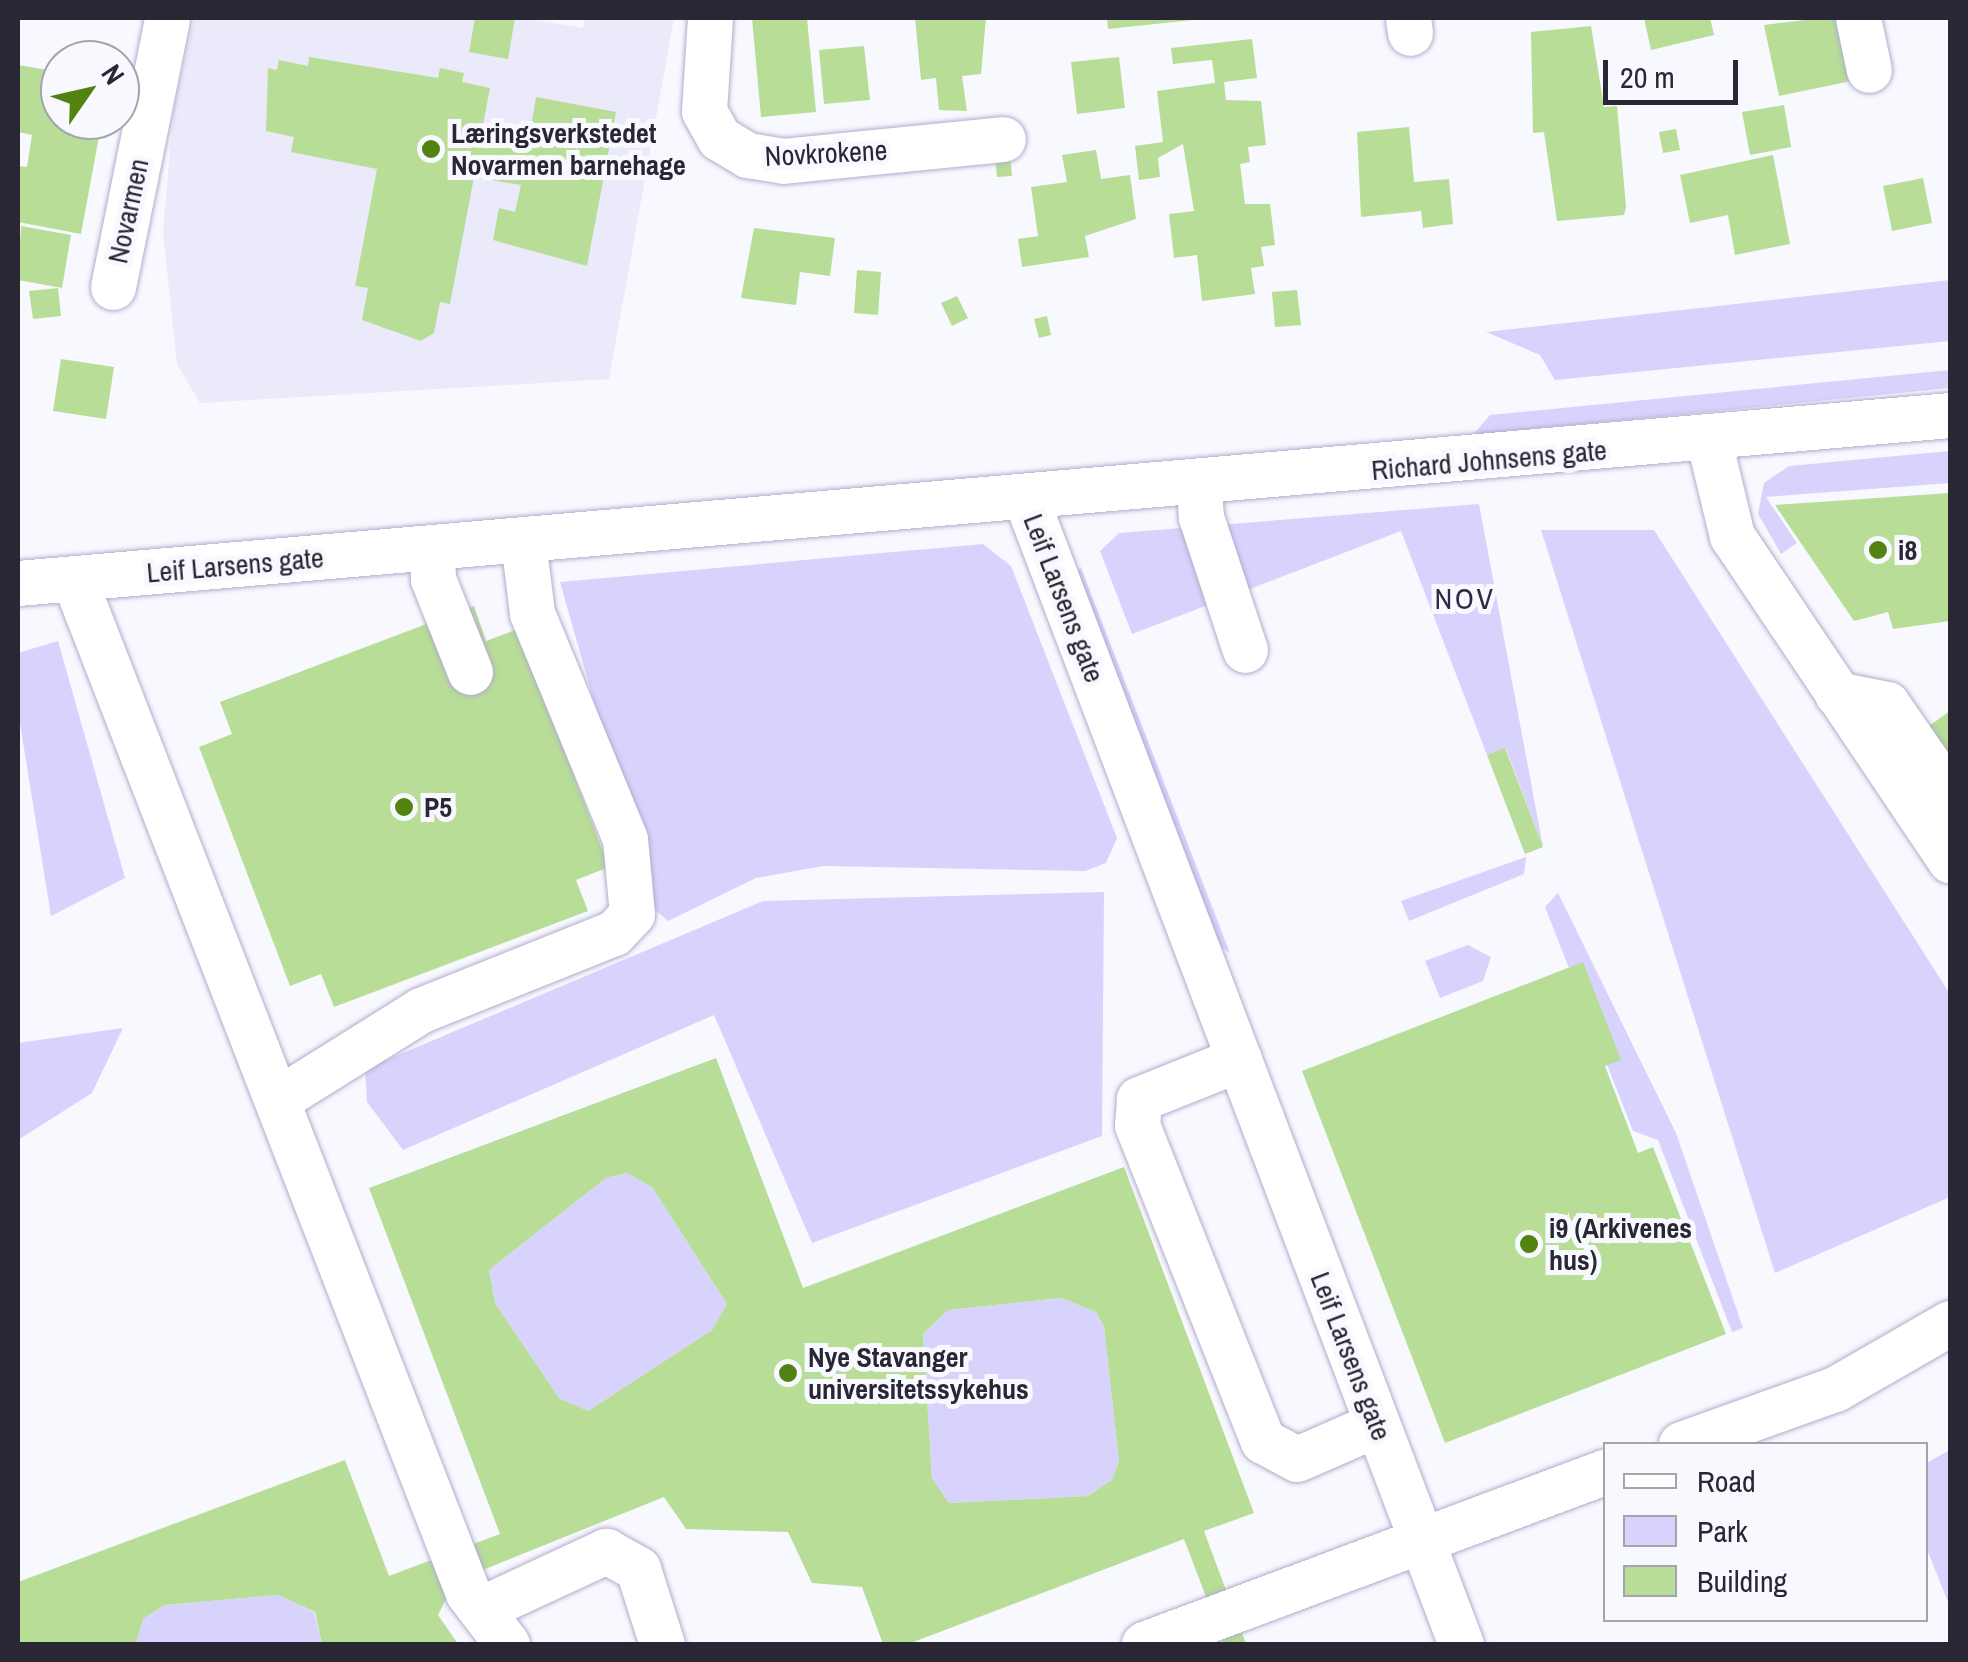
<!DOCTYPE html>
<html>
<head>
<meta charset="utf-8">
<style>
  body { margin:0 }
  #map { position:relative; width:1968px; height:1662px; overflow:hidden; background:#f8f8ff; font-family:"Archivo Narrow",sans-serif }
  div>[style] { position:absolute }
  [style*='--x'] { left:calc(var(--x)*1px); top:calc(var(--y)*1px); width:calc(var(--w)*1px); rotate:calc(var(--a)*1deg) }
  .built>* { inset:0; background:#ebeafa }
  .green>* { inset:0; background:#d7d3fd }
  .building>* { inset:0; background:#b7dd97 }
  .roads { filter:drop-shadow(0 0 2px #b0adcc) drop-shadow(0 0 2px #b0adcc) }
  .minor>* { height:45px; margin:-22.5px; padding:0 22.5px; transform-origin:22.5px; border-radius:22.5px; background:#fff }
  .dots>* { width:28px; height:28px; translate:-50% -50%; box-sizing:border-box; border:5px solid #f8f8ff; border-radius:50% }
  span { translate:-50% -50%; white-space:nowrap; text-align:center; line-height:1.15; -webkit-text-stroke:10px #f8f8ff; paint-order:stroke }
  .poi-label { font-size:28px; color:#292733; font-weight:700 }
  .left { translate:0 -50%; text-align:left }
  .street-label { font-size:28px; color:#292733 }
  .neighbourhood-label { font-size:30px; color:#2e2a43; letter-spacing:2.5px }
  .frame { position:absolute; inset:0; border:20px solid #292733; pointer-events:none }
  .legend { position:absolute; left:1603px; top:1442px; width:325px; height:180px; box-sizing:border-box; background:#f8f8ff; border:2px solid #a5a4ad; margin:0; padding:12px 18px; list-style:none; font-size:30px; color:#292733 }
  .legend li { display:flex; align-items:center; gap:20px; height:50px }
  .legend b { width:50px; border:2px solid #a5a4ad }
  .north { position:absolute; left:40px; top:40px; width:100px; height:100px; box-sizing:border-box; background:#f8f8ff; border:2px solid #a5a4ad; border-radius:50%; rotate:56deg; font-size:28px; font-weight:700; line-height:40px; text-align:center; color:#292733 }
  .north::after { content:''; display:block; margin:auto; width:35px; height:45px; background:#528212; clip-path:polygon(50% 0,100% 100%,50% 72%,0 100%) }
  .scale { position:absolute; left:1603px; top:60px; width:135px; height:45px; box-sizing:border-box; border:5px solid #292733; border-top:0; padding-left:12px; font-size:30px; line-height:35px; white-space:nowrap; color:#292733; -webkit-text-stroke:8px #f8f8ff; paint-order:stroke }
</style>
</head>
<body>
<div id="map">
  <div class="built">
    <i style="clip-path:polygon(194px 18px,523px 18px,583px 28px,585px 18px,674px 18px,609px 379px,200px 403px,177px 364px,163px 232px,174px 107px)"></i>
  </div>
  <div class="green">
    <i style="clip-path:polygon(1950px 280px,1950px 341px,1555px 380px,1540px 355px,1486px 332px)"></i>
    <i style="clip-path:polygon(1950px 370px,1950px 388px,1473px 435px,1490px 415px)"></i>
    <i style="clip-path:polygon(1950px 451px,1950px 483px,1766px 497px,1797px 543px,1781px 554px,1758px 514px,1764px 483px,1789px 466px)"></i>
    <i style="clip-path:polygon(1479px 504px,1543px 847px,1506px 749px,1487px 755px,1401px 531px,1132px 634px,1100px 551px,1119px 533px)"></i>
    <i style="clip-path:polygon(1541px 530px,1654px 530px,1950px 994px,1950px 1197px,1775px 1273px)"></i>
    <i style="clip-path:polygon(983px 544px,1011px 566px,1117px 838px,1106px 863px,1085px 871px,823px 866px,756px 878px,668px 921px,652px 907px,560px 582px)"></i>
    <i style="clip-path:polygon(1081px 568px,1230px 953px,1217px 945px,1071px 573px)"></i>
    <i style="clip-path:polygon(58px 641px,125px 878px,51px 916px,18px 711px,18px 653px)"></i>
    <i style="clip-path:polygon(1526px 857px,1524px 874px,1409px 921px,1401px 901px)"></i>
    <i style="clip-path:polygon(1104px 892px,1102px 1136px,812px 1243px,714px 1015px,403px 1150px,367px 1102px,365px 1069px,763px 901px)"></i>
    <i style="clip-path:polygon(1558px 893px,1676px 1133px,1743px 1328px,1732px 1332px,1658px 1140px,1633px 1131px,1545px 907px)"></i>
    <i style="clip-path:polygon(1468px 945px,1491px 957px,1483px 981px,1440px 998px,1425px 961px)"></i>
    <i style="clip-path:polygon(123px 1028px,92px 1093px,18px 1140px,18px 1043px)"></i>
    <i style="clip-path:polygon(627px 1173px,652px 1187px,727px 1304px,712px 1330px,588px 1411px,559px 1398px,495px 1303px,489px 1270px,606px 1178px)"></i>
    <i style="clip-path:polygon(1061px 1298px,1096px 1312px,1104px 1327px,1119px 1461px,1112px 1480px,1088px 1496px,949px 1503px,932px 1478px,923px 1334px,948px 1310px)"></i>
    <i style="clip-path:polygon(1950px 1450px,1950px 1607px,1926px 1547px,1926px 1463px)"></i>
    <i style="clip-path:polygon(278px 1595px,314px 1612px,322px 1644px,136px 1644px,143px 1619px,164px 1605px)"></i>
  </div>
  <div class="building">
    <i style="clip-path:polygon(475px 18px,515px 18px,508px 59px,469px 52px)"></i>
    <i style="clip-path:polygon(752px 18px,807px 18px,816px 112px,761px 117px)"></i>
    <i style="clip-path:polygon(915px 18px,986px 18px,981px 74px,962px 76px,967px 111px,939px 110px,936px 78px,921px 80px)"></i>
    <i style="clip-path:polygon(1107px 18px,1193px 18px,1193px 20px,1108px 29px)"></i>
    <i style="clip-path:polygon(1644px 18px,1710px 18px,1714px 35px,1651px 50px)"></i>
    <i style="clip-path:polygon(1821px 18px,1843px 19px,1856px 80px,1779px 96px,1764px 25px)"></i>
    <i style="clip-path:polygon(1591px 26px,1604px 107px,1617px 106px,1626px 207px,1624px 215px,1557px 221px,1544px 132px,1533px 133px,1531px 32px)"></i>
    <i style="clip-path:polygon(1252px 39px,1257px 78px,1224px 82px,1226px 100px,1261px 101px,1266px 145px,1248px 147px,1250px 162px,1240px 164px,1245px 204px,1270px 204px,1275px 245px,1261px 247px,1264px 266px,1251px 268px,1255px 294px,1202px 301px,1197px 255px,1174px 258px,1169px 214px,1194px 211px,1183px 144px,1158px 158px,1160px 177px,1139px 180px,1135px 146px,1163px 142px,1157px 91px,1215px 83px,1212px 60px,1173px 64px,1171px 48px)"></i>
    <i style="clip-path:polygon(864px 46px,870px 100px,824px 104px,819px 50px)"></i>
    <i style="clip-path:polygon(309px 57px,438px 78px,440px 68px,464px 73px,462px 82px,490px 88px,482px 130px,529px 138px,536px 97px,616px 112px,587px 266px,493px 240px,499px 208px,515px 212px,521px 185px,474px 177px,450px 304px,440px 302px,434px 333px,421px 341px,362px 320px,368px 288px,355px 286px,377px 169px,291px 152px,294px 137px,266px 131px,268px 68px,277px 70px,279px 60px,308px 66px)"></i>
    <i style="clip-path:polygon(1119px 57px,1125px 108px,1077px 114px,1071px 62px)"></i>
    <i style="clip-path:polygon(18px 65px,60px 72px,60px 120px,102px 120px,81px 234px,18px 222px,18px 166px,27px 167px,32px 135px,18px 132px)"></i>
    <i style="clip-path:polygon(1784px 105px,1791px 147px,1750px 155px,1742px 112px)"></i>
    <i style="clip-path:polygon(1409px 127px,1414px 182px,1449px 179px,1453px 224px,1423px 228px,1421px 211px,1361px 217px,1357px 132px)"></i>
    <i style="clip-path:polygon(1676px 129px,1680px 150px,1663px 153px,1659px 132px)"></i>
    <i style="clip-path:polygon(1096px 150px,1101px 179px,1130px 175px,1136px 219px,1085px 236px,1089px 257px,1022px 267px,1018px 239px,1038px 236px,1031px 187px,1067px 182px,1062px 155px)"></i>
    <i style="clip-path:polygon(1010px 155px,1012px 176px,997px 177px,995px 157px)"></i>
    <i style="clip-path:polygon(1773px 155px,1790px 244px,1735px 255px,1728px 215px,1690px 223px,1680px 175px)"></i>
    <i style="clip-path:polygon(1923px 178px,1932px 223px,1892px 231px,1883px 186px)"></i>
    <i style="clip-path:polygon(21px 226px,71px 235px,62px 288px,18px 280px)"></i>
    <i style="clip-path:polygon(754px 228px,835px 238px,830px 276px,800px 272px,796px 305px,741px 298px)"></i>
    <i style="clip-path:polygon(857px 270px,881px 272px,878px 315px,854px 313px)"></i>
    <i style="clip-path:polygon(58px 288px,61px 316px,33px 319px,29px 291px)"></i>
    <i style="clip-path:polygon(1297px 290px,1301px 325px,1275px 327px,1272px 292px)"></i>
    <i style="clip-path:polygon(957px 296px,968px 318px,952px 326px,941px 303px)"></i>
    <i style="clip-path:polygon(1047px 316px,1051px 335px,1039px 338px,1034px 319px)"></i>
    <i style="clip-path:polygon(61px 359px,114px 367px,106px 419px,53px 411px)"></i>
    <i style="clip-path:polygon(1950px 493px,1950px 621px,1893px 629px,1888px 612px,1854px 621px,1775px 505px)"></i>
    <i style="clip-path:polygon(474px 606px,486px 641px,518px 629px,609px 867px,576px 880px,588px 911px,334px 1007px,321px 974px,290px 986px,199px 747px,232px 734px,220px 702px)"></i>
    <i style="clip-path:polygon(1950px 711px,1950px 763px,1926px 728px)"></i>
    <i style="clip-path:polygon(1505px 748px,1543px 847px,1525px 854px,1487px 755px)"></i>
    <i style="clip-path:polygon(1583px 962px,1621px 1060px,1605px 1066px,1638px 1153px,1653px 1147px,1726px 1334px,1445px 1443px,1302px 1071px)"></i>
    <i style="clip-path:polygon(evenodd,716px 1058px,803px 1288px,1124px 1167px,1254px 1513px,1204px 1531px,1246px 1644px,1224px 1644px,1184px 1539px,908px 1644px,883px 1644px,862px 1587px,812px 1583px,788px 1532px,686px 1529px,664px 1497px,455px 1581px,438px 1615px,458px 1644px,322px 1644px,315px 1612px,278px 1595px,164px 1605px,143px 1619px,136px 1644px,20px 1644px,18px 1582px,345px 1460px,389px 1576px,500px 1534px,369px 1188px,716px 1058px,627px 1173px,652px 1187px,727px 1304px,712px 1330px,588px 1411px,559px 1398px,495px 1303px,489px 1270px,606px 1178px,627px 1173px,716px 1058px,1061px 1298px,1096px 1312px,1104px 1327px,1119px 1461px,1112px 1480px,1088px 1496px,949px 1503px,932px 1478px,923px 1334px,948px 1310px,1061px 1298px)"></i>
  </div>
  <div class="roads">
    <div class="minor">
      <i style="--x:710;--y:18;--w:93;--a:93.7"></i>
      <i style="--x:704;--y:111;--w:31;--a:61"></i>
      <i style="--x:719;--y:138;--w:33;--a:31"></i>
      <i style="--x:747;--y:155;--w:36;--a:9"></i>
      <i style="--x:783;--y:161;--w:221;--a:-5.7"></i>
      <i style="--x:1408;--y:18;--w:15;--a:82"></i>
      <i style="--x:1858;--y:18;--w:53;--a:78.1"></i>
      <i style="--x:113;--y:287;--w:274;--a:-78.6"></i>
      <i style="--x:1709;--y:441;--w:98;--a:76.4"></i>
      <i style="--x:1732;--y:536;--w:391;--a:56.1"></i>
      <i style="--x:1199;--y:482;--w:35;--a:87"></i>
      <i style="--x:1201;--y:517;--w:140;--a:71.7"></i>
      <i style="--x:1026;--y:499;--w:1225;--a:69.2"></i>
      <i style="--x:432;--y:549;--w:30;--a:88"></i>
      <i style="--x:433;--y:579;--w:100;--a:68.3"></i>
      <i style="--x:74;--y:579;--w:1088;--a:68.77"></i>
      <i style="--x:468;--y:1593;--w:64;--a:52.6"></i>
      <i style="--x:18;--y:583;--w:1939;--a:-4.97"></i>
      <i style="--x:1837;--y:694;--w:51;--a:11.3"></i>
      <i style="--x:1887;--y:704;--w:111;--a:55.3"></i>
      <i style="--x:1239;--y:1059;--w:108;--a:158.2"></i>
      <i style="--x:1139;--y:1099;--w:26;--a:94"></i>
      <i style="--x:1137;--y:1125;--w:340;--a:68.3"></i>
      <i style="--x:1263;--y:1441;--w:38;--a:28"></i>
      <i style="--x:1297;--y:1459;--w:87;--a:-23.6"></i>
      <i style="--x:277;--y:1100;--w:170;--a:-32"></i>
      <i style="--x:421;--y:1010;--w:208;--a:-21.8"></i>
      <i style="--x:614;--y:933;--w:26;--a:-47"></i>
      <i style="--x:632;--y:914;--w:75;--a:-95.3"></i>
      <i style="--x:625;--y:839;--w:244;--a:-112.4"></i>
      <i style="--x:532;--y:613;--w:73;--a:-97.1"></i>
      <i style="--x:1681;--y:1444;--w:164;--a:-19.7"></i>
      <i style="--x:1835;--y:1389;--w:133;--a:-29.9"></i>
      <i style="--x:483;--y:1608;--w:136;--a:-24.9"></i>
      <i style="--x:606;--y:1551;--w:37;--a:29"></i>
      <i style="--x:638;--y:1569;--w:79;--a:72.3"></i>
      <i style="--x:1144;--y:1644;--w:493;--a:-20.5"></i>
    </div>
  </div>
  <div class="dots">
    <i style="left:431px;top:149px;background:#528212"></i>
    <i style="left:1878px;top:550px;background:#528212"></i>
    <i style="left:404px;top:807px;background:#528212"></i>
    <i style="left:1529px;top:1244px;background:#528212"></i>
    <i style="left:788px;top:1373px;background:#528212"></i>
  </div>
  <div class="poi-label">
    <span class="left" style="left:451px;top:149px">Læringsverkstedet<br>Novarmen barnehage</span>
    <span class="left" style="left:1898px;top:550px">i8</span>
    <span class="left" style="left:424px;top:807px">P5</span>
    <span class="left" style="left:1549px;top:1244px">i9 (Arkivenes<br>hus)</span>
    <span class="left" style="left:808px;top:1373px">Nye Stavanger<br>universitetssykehus</span>
  </div>
  <div class="street-label">
    <span style="left:826px;top:153px;rotate:-3deg">Novkrokene</span>
    <span style="left:128px;top:211px;rotate:-78deg">Novarmen</span>
    <span style="left:1489px;top:460px;rotate:-5deg">Richard Johnsens gate</span>
    <span style="left:235px;top:565px;rotate:-5deg">Leif Larsens gate</span>
    <span style="left:1064px;top:598px;rotate:69deg">Leif Larsens gate</span>
    <span style="left:1351px;top:1356px;rotate:69deg">Leif Larsens gate</span>
  </div>
  <div class="neighbourhood-label">
    <span style="left:1465px;top:598px">NOV</span>
  </div>
  <div class="frame"></div>
  <ul class="legend">
  <li><b style="height:12px;background:#fff"></b>Road</li>
  <li><b style="height:28px;background:#d7d3fd"></b>Park</li>
  <li><b style="height:28px;background:#b7dd97"></b>Building</li>
  </ul>
  <div class="north">N</div>
  <div class="scale">20 m</div>
</div>
</body>
</html>
